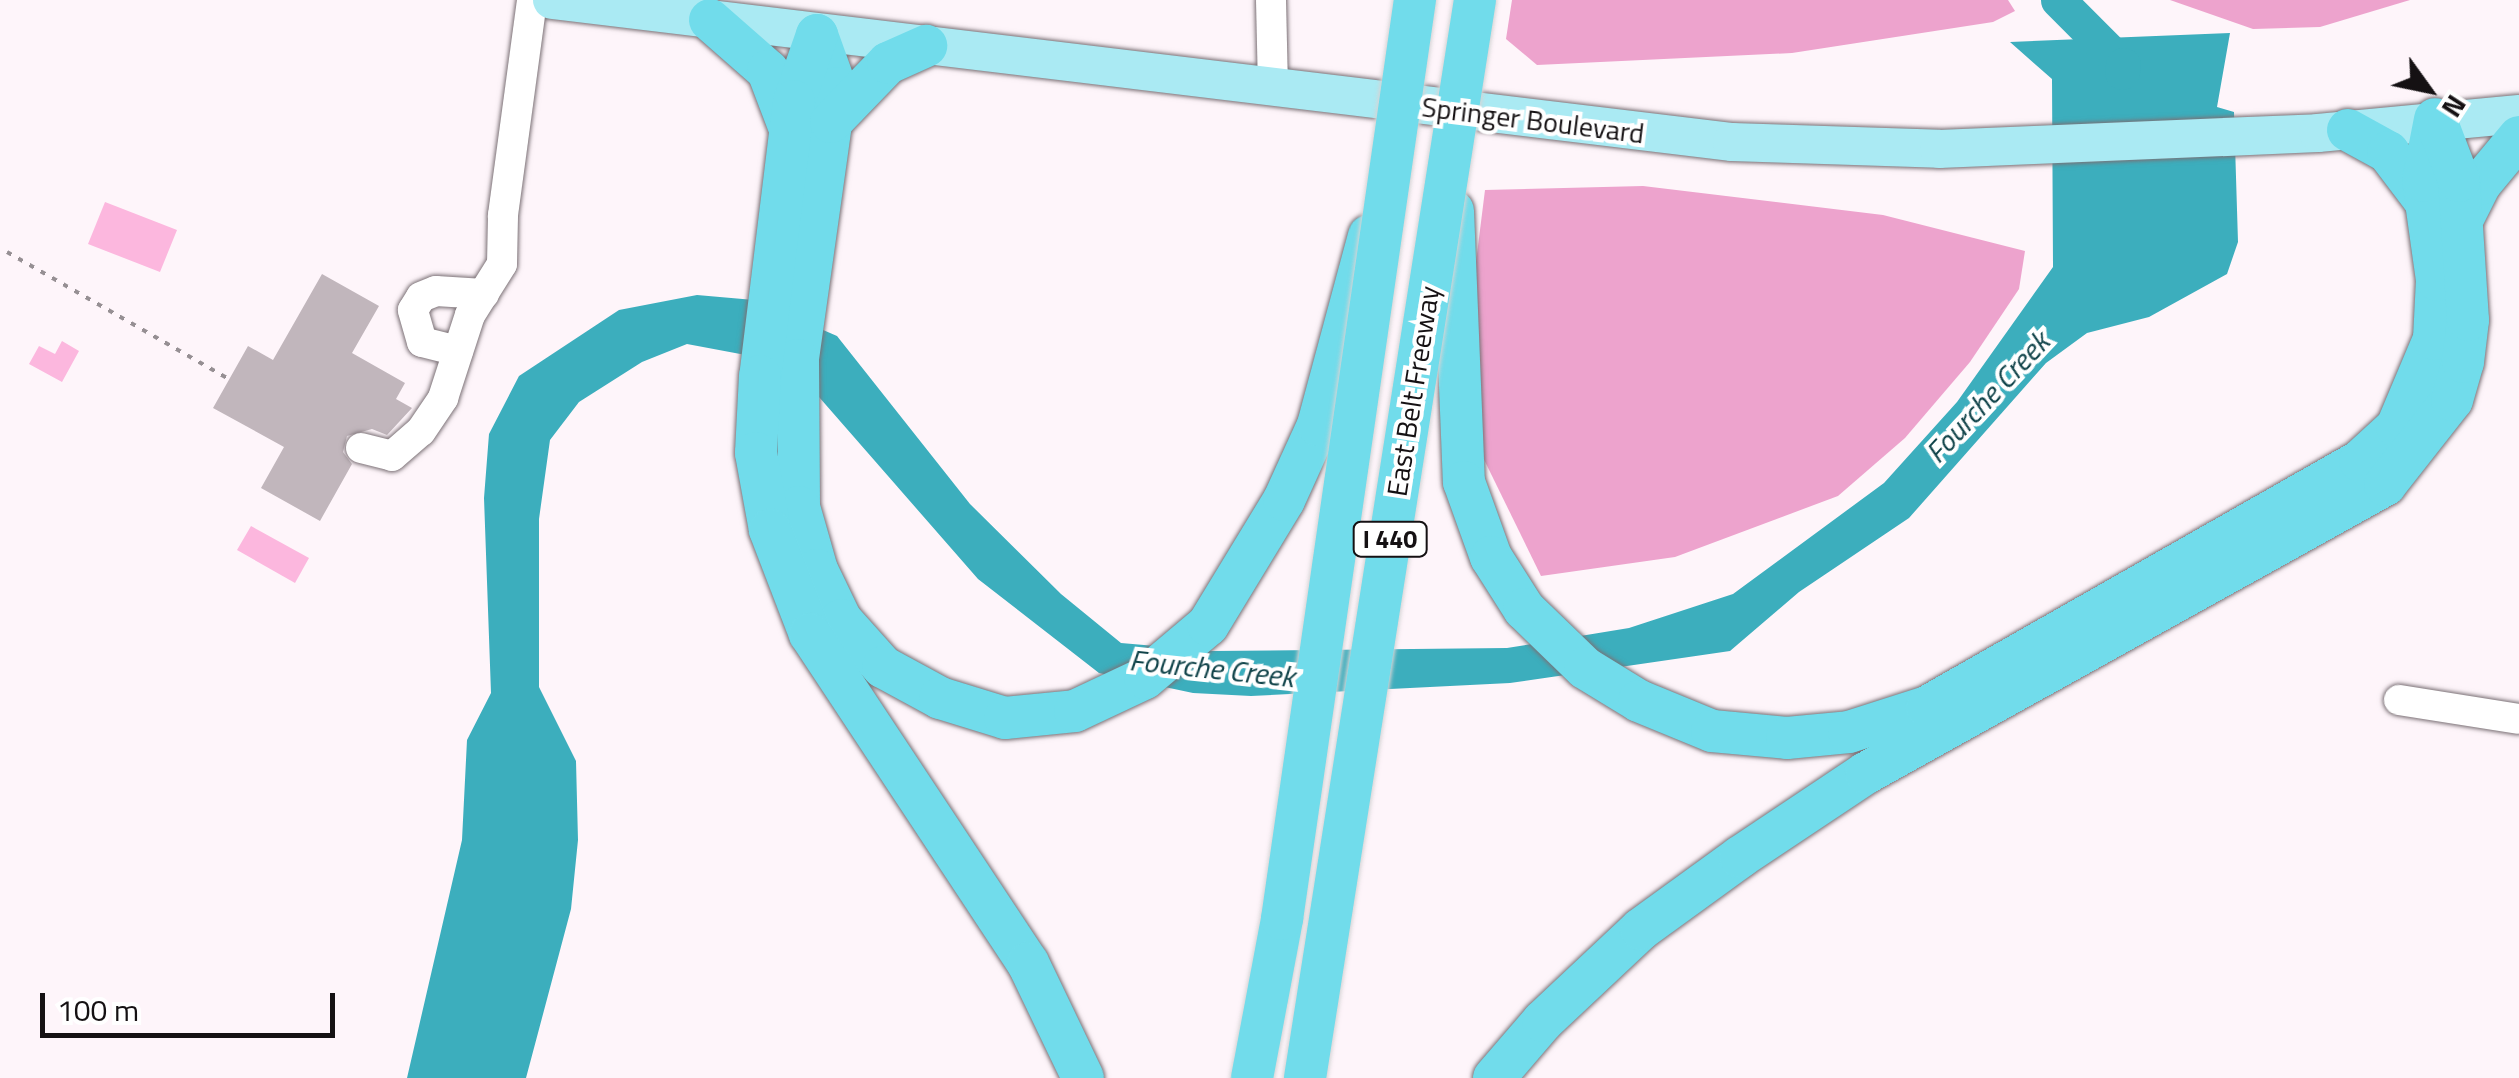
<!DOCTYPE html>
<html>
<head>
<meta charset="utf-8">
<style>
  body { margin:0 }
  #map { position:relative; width:2519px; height:1078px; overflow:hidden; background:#fef5fa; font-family:"Titillium Web",sans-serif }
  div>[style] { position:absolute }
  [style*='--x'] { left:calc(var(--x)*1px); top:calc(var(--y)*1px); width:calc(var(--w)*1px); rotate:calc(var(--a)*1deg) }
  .green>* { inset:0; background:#fcb7de }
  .forest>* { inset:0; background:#eda3cd }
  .water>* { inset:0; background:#3caebd }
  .river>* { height:35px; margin:-17.5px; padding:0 17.5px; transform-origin:17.5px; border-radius:17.5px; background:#3caebd }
  .building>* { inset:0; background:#c1b6bc }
  .path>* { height:4px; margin-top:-2px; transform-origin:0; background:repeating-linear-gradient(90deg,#968f93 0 5px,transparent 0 13px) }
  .roads { filter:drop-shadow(0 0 2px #7b7176) drop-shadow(0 0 2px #7b7176) }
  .minor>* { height:30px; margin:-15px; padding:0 15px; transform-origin:15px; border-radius:15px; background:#fff }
  .major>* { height:38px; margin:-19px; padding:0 19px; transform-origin:19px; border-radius:19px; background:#aaeaf3 }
  .highway>* { height:42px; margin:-21px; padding:0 21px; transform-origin:21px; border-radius:21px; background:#71dceb }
  .bridges { filter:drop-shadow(0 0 2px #d5d4d5) drop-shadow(0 0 2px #d5d4d5) }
  .highway-bridge>* { height:42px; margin:-21px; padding:0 21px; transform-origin:21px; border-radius:21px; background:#71dceb }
  span { translate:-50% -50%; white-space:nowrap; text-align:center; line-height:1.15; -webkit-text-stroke:8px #fff; paint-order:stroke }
  .shield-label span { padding:2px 8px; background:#fff; border:2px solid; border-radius:8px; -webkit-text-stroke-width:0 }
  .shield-label { font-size:25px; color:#151113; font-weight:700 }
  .street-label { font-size:28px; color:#151113 }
  .water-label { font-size:30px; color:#11444a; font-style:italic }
  .north { position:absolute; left:2379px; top:40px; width:100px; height:100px; -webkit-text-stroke:8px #fff; paint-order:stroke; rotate:123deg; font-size:28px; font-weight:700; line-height:40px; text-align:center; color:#151113 }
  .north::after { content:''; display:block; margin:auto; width:35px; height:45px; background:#151113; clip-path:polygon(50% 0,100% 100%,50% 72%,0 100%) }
  .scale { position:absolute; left:40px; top:993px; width:295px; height:45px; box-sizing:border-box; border:5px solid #151113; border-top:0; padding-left:12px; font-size:30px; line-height:35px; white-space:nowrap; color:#151113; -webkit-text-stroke:8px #fff; paint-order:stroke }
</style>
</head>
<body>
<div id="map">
  <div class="green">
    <i style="clip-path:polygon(105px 202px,177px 230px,160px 272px,88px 244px)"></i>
    <i style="clip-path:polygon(62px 341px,79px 351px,62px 382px,29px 364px,39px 346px,55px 354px)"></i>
    <i style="clip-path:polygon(251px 526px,309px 558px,295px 583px,237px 550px)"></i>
  </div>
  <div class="forest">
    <i style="clip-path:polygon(1512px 0,2008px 0,2015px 11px,1993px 22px,1792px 53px,1537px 65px,1506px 39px)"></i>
    <i style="clip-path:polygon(2170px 0,2410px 0,2320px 27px,2253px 29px)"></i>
    <i style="clip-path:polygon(1643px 186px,1883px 215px,2025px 251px,2019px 289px,1970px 362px,1905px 438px,1838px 496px,1675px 557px,1541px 576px,1472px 435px,1470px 310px,1485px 190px)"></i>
  </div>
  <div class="water">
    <i style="clip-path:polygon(2230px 33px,2217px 107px,2234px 112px,2238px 242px,2227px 274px,2149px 317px,2087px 333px,2046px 363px,1909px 518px,1799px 592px,1730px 651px,1510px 683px,1251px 696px,1193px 693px,1099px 673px,978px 579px,819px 397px,751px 356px,687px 344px,642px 362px,579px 402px,550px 440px,539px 519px,539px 687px,576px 761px,578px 840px,571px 909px,526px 1078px,407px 1078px,462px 840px,467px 740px,491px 693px,484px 498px,489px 434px,519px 376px,619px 310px,697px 295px,754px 300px,837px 336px,970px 504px,1061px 594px,1121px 643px,1213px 651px,1507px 648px,1629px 628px,1733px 594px,1884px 483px,1957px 402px,2053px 267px,2052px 79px,2010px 42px)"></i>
  </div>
  <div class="river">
    <i style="--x:2058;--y:0;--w:92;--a:45"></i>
    <i style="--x:2123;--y:65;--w:7;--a:98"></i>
  </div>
  <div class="building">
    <i style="clip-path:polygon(322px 274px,379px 306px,352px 353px,405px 383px,396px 399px,412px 408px,387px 435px,372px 429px,347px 436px,343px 452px,352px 464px,320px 521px,261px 488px,284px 447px,213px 408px,248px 346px,273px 360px)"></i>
  </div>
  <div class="path">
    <i style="--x:7;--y:252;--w:256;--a:29.8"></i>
  </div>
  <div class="roads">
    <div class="minor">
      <i style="--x:1271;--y:0;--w:88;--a:88.7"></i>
      <i style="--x:458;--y:351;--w:37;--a:-166"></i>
      <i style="--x:422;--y:342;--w:33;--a:-106"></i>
      <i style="--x:413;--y:310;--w:15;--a:-58"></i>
      <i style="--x:421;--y:297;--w:16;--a:-22"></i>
      <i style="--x:436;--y:291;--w:48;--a:3.6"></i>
      <i style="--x:361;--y:448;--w:32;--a:14"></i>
      <i style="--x:392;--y:456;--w:38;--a:-41"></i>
      <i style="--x:421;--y:431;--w:40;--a:-56"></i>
      <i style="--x:443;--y:398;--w:87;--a:-72"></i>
      <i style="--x:470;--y:315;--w:60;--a:-57.9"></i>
      <i style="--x:502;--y:264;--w:49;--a:-88.8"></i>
      <i style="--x:503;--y:215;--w:217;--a:-82.3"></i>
      <i style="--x:2399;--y:700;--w:121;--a:9"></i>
    </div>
    <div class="major">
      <i style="--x:552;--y:0;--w:1189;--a:6.86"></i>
      <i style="--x:1732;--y:142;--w:207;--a:1.9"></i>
      <i style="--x:1939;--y:149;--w:379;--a:-2.4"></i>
      <i style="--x:2318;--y:133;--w:202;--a:-5.4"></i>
    </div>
    <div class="highway">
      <i style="--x:710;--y:20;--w:77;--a:41.3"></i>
      <i style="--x:768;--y:71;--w:62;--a:69.2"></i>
      <i style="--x:817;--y:35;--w:56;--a:70.3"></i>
      <i style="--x:836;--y:88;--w:275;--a:98"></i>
      <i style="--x:798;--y:360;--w:147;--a:89.6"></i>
      <i style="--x:799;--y:507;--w:66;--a:74.1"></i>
      <i style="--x:817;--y:570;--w:55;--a:64.4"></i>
      <i style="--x:841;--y:620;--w:63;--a:48.2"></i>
      <i style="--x:883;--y:667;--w:65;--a:28.5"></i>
      <i style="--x:940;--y:698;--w:68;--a:17.1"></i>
      <i style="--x:1005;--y:718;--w:70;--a:-5.7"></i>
      <i style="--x:1075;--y:711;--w:77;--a:-25.2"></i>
      <i style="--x:1145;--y:678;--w:82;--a:-40.1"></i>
      <i style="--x:1208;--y:625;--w:146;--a:-58.7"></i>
      <i style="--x:1284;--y:500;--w:82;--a:-65.6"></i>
      <i style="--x:1318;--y:425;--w:196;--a:-74.9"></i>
      <i style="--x:817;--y:35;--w:70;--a:109.2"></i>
      <i style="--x:794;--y:101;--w:277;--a:97"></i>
      <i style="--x:760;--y:376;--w:77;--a:93"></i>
      <i style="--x:756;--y:453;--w:78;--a:79.7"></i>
      <i style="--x:770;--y:530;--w:111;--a:69"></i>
      <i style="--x:810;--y:634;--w:395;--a:56.5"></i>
      <i style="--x:1028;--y:963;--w:127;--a:64.4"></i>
      <i style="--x:831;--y:122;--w:82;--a:-46"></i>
      <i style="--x:888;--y:63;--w:42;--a:-24.1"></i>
      <i style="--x:2348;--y:130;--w:46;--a:28.8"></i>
      <i style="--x:2388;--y:152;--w:63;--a:52.8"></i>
      <i style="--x:1453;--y:211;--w:271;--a:87.7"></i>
      <i style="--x:1464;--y:482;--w:80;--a:70.2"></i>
      <i style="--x:1491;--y:557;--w:62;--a:57.6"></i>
      <i style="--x:1524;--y:609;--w:85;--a:44"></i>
      <i style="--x:1585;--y:668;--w:63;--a:31.4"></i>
      <i style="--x:1639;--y:701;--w:79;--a:22.3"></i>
      <i style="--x:1712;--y:731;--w:75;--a:5.3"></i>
      <i style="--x:1787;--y:738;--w:62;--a:-5.5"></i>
      <i style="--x:1849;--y:732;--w:82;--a:-17.8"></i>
      <i style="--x:1927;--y:707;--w:498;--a:-29.6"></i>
      <i style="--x:2360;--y:461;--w:50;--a:-42.6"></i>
      <i style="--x:2397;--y:427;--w:95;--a:-67.2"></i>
      <i style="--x:2434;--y:339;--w:59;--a:-87.1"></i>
      <i style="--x:2437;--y:280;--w:100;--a:-98"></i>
      <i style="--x:2423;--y:181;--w:63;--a:-79"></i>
      <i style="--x:2462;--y:220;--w:40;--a:-63.4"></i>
      <i style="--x:2480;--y:184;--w:61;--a:-50.3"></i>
      <i style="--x:1494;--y:1078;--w:75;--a:-49.3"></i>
      <i style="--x:1543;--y:1021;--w:134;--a:-43.2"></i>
      <i style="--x:1641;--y:929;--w:122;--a:-36"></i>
      <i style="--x:1740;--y:857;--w:151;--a:-33.7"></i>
      <i style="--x:1866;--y:773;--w:594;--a:-29.03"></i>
      <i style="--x:2385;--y:485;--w:108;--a:-51.8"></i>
      <i style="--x:2452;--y:400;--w:40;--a:-74"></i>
      <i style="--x:2463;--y:362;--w:42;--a:-83.2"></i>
      <i style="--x:2468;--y:320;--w:139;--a:-93.7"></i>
      <i style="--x:2459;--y:181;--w:65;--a:-110.7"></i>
    </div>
  </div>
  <div class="bridges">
    <div class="highway-bridge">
      <i style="--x:1252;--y:1078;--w:162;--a:-79.3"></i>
      <i style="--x:1282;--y:919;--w:929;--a:-81.77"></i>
      <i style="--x:1305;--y:1078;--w:1091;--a:-81.04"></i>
    </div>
  </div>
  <div class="shield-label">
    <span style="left:1390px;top:539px">I 440</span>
  </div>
  <div class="street-label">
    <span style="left:1533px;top:120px;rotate:7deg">Springer Boulevard</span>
    <span style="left:1413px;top:391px;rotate:-81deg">East Belt Freeway</span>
  </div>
  <div class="water-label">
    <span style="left:1987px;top:397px;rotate:-47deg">Fourche Creek</span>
    <span style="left:1212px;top:668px;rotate:6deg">Fourche Creek</span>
  </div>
  <div class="north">N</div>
  <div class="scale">100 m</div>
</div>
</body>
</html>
